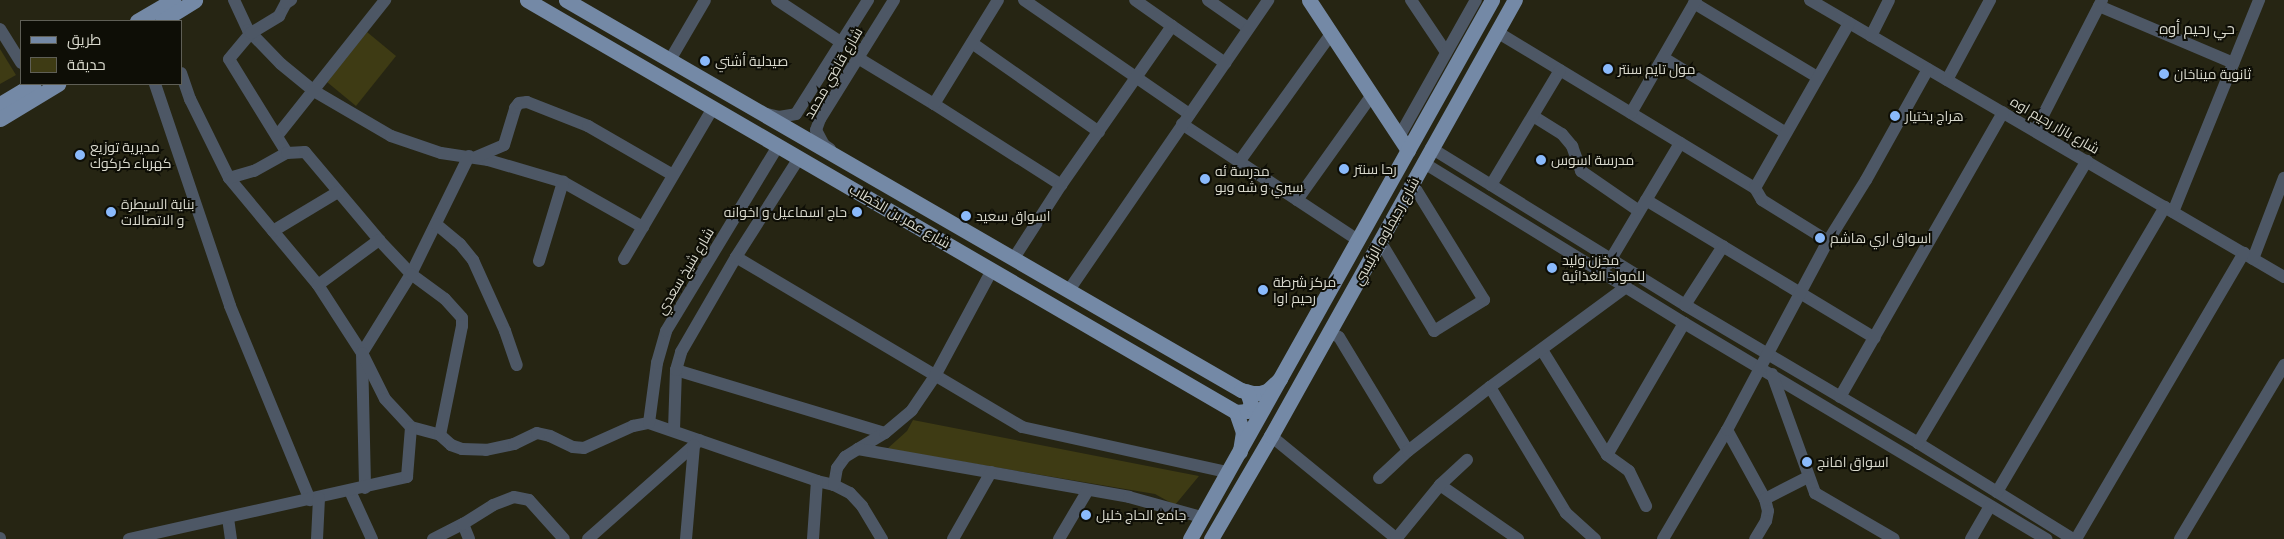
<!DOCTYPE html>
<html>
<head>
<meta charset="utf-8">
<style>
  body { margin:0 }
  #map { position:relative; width:2284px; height:539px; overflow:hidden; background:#262513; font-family:Georgia,Cairo,serif }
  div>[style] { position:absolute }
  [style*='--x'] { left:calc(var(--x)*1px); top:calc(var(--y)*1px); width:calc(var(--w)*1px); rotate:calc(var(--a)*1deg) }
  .green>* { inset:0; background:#3e3b14 }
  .minor>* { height:12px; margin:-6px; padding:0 6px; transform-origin:6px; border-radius:6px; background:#4d5765 }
  .major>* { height:15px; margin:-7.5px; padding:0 7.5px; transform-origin:7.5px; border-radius:7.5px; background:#7489a6 }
  .dots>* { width:14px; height:14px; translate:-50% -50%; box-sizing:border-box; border:2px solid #0e0e06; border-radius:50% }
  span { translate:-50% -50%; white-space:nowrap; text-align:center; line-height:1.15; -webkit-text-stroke:4px #0e0e06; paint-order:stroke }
  .poi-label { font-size:14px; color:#d9d9cd }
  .left { translate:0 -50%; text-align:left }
  .right { translate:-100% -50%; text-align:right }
  .street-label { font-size:14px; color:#d9d9cd }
  .neighbourhood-label { font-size:15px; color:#d9d9cd }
  .legend { position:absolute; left:20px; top:20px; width:162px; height:65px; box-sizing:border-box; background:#0e0e06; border:1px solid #5f5f56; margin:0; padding:6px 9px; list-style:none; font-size:15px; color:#d9d9cd }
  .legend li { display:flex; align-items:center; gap:10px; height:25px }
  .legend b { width:25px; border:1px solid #5f5f56 }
</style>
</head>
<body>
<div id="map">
  <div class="green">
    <i style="clip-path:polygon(367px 32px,396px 56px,356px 106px,327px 82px)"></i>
    <i style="clip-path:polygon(0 49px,16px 75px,0 84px)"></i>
    <i style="clip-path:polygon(913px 420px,1173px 471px,1199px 476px,1175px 505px,1155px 494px,887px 449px,907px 431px)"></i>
  </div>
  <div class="minor">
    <i style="--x:234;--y:0;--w:33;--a:65"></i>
    <i style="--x:248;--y:30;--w:47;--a:45.9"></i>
    <i style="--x:281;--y:64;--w:43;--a:39.3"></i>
    <i style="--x:314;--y:91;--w:89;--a:30.3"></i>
    <i style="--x:391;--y:136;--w:53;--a:18.8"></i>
    <i style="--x:441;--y:153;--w:48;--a:8.5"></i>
    <i style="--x:488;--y:160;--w:78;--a:16.3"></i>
    <i style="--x:563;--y:182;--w:92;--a:29.4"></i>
    <i style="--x:777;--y:0;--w:78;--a:33.5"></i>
    <i style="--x:1024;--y:0;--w:201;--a:34.6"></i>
    <i style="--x:1208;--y:0;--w:49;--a:35"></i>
    <i style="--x:1411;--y:0;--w:63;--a:56.1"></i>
    <i style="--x:1810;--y:0;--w:549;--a:30.3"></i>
    <i style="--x:1694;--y:3;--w:144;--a:31"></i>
    <i style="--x:2099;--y:6;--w:146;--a:23"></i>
    <i style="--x:1172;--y:26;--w:65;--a:34.9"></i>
    <i style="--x:0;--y:29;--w:40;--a:58"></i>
    <i style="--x:1497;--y:32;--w:301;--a:31.2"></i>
    <i style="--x:1871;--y:36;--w:40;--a:-63.4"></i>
    <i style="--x:972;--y:43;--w:155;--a:35"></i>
    <i style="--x:858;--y:58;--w:89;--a:31.2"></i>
    <i style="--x:934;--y:104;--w:151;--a:32.5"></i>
    <i style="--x:1664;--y:58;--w:143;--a:31.6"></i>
    <i style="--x:670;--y:60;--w:69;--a:-59.7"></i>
    <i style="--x:181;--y:73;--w:28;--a:71"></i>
    <i style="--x:190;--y:99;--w:88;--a:63.7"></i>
    <i style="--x:229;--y:178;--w:139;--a:50.2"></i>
    <i style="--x:318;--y:285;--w:81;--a:57.1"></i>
    <i style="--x:362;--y:353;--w:135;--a:88.7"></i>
    <i style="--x:1947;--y:80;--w:91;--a:-61.7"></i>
    <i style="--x:155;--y:84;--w:234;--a:71.3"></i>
    <i style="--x:230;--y:306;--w:210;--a:67.6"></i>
    <i style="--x:934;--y:104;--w:122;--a:-58.4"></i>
    <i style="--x:1631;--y:113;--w:130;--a:-60.1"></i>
    <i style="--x:767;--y:114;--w:12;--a:14"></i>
    <i style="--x:779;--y:117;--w:17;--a:-10"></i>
    <i style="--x:796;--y:114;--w:135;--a:-57.7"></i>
    <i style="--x:1533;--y:116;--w:34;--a:32"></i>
    <i style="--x:1562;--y:134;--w:16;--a:50"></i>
    <i style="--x:1572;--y:146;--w:27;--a:70"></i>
    <i style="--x:1581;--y:171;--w:70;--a:34.6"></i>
    <i style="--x:1182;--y:124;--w:211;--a:33.4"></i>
    <i style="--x:2035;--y:131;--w:147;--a:-62.9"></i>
    <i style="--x:277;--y:136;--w:174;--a:-51.5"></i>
    <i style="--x:1399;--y:137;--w:157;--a:-60.7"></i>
    <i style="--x:1431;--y:148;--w:299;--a:31.7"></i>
    <i style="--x:1685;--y:305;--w:271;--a:30.6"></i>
    <i style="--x:1918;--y:443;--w:182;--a:31.8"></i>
    <i style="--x:830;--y:149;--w:7;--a:-146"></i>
    <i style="--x:824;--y:145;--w:17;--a:-118"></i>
    <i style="--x:816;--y:130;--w:12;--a:-70"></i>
    <i style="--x:820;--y:119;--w:140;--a:-58.1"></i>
    <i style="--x:287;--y:153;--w:110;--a:-121.7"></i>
    <i style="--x:229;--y:59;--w:34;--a:-50"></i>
    <i style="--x:251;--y:33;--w:33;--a:-31"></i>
    <i style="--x:279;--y:16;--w:15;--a:-62"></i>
    <i style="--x:286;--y:3;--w:6;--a:-31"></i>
    <i style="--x:469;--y:156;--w:131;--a:116.2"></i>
    <i style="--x:411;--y:274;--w:93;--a:121.8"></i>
    <i style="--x:362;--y:353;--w:51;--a:63.4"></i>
    <i style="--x:385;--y:399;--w:38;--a:47"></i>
    <i style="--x:411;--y:427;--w:30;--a:15"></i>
    <i style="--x:440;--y:435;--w:15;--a:42"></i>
    <i style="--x:451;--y:445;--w:12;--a:20"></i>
    <i style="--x:462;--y:449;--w:24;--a:2"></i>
    <i style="--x:486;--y:450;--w:29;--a:-12"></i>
    <i style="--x:514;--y:444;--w:25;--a:-26"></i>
    <i style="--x:537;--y:433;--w:13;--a:13"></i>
    <i style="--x:550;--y:436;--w:25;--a:26"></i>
    <i style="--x:573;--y:447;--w:11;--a:5"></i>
    <i style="--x:584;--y:448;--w:54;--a:-24.2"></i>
    <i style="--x:633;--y:426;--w:16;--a:-11"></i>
    <i style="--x:649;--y:423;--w:178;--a:19"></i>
    <i style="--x:817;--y:481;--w:17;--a:13"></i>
    <i style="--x:834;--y:485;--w:18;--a:27"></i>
    <i style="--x:850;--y:493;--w:18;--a:47"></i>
    <i style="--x:862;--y:506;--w:39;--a:59"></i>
    <i style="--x:476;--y:157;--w:30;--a:-23"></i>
    <i style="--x:504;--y:145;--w:39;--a:-73"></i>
    <i style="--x:515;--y:108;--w:6;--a:-51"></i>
    <i style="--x:519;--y:103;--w:8;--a:-7"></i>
    <i style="--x:527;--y:102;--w:66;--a:21.5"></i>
    <i style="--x:588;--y:126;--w:98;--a:30"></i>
    <i style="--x:1239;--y:162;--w:158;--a:-54.3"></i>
    <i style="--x:1424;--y:163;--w:305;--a:31.6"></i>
    <i style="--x:1684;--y:323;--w:422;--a:30.8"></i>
    <i style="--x:229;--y:178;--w:26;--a:-16"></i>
    <i style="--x:254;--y:171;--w:38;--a:-29"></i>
    <i style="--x:287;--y:153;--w:18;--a:-3"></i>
    <i style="--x:305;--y:152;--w:115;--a:49.9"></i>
    <i style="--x:379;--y:240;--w:47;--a:46.7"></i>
    <i style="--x:411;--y:274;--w:42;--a:36.3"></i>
    <i style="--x:445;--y:299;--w:25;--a:48"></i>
    <i style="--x:462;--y:318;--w:8;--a:90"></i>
    <i style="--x:462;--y:326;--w:111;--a:101.4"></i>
    <i style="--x:1491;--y:185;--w:134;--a:-59"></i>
    <i style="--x:1297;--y:200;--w:129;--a:-54.5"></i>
    <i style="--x:1646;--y:200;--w:267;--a:31.1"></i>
    <i style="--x:2173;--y:212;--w:229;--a:-67.9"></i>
    <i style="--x:436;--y:224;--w:31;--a:40"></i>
    <i style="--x:460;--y:244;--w:21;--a:51"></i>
    <i style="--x:473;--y:260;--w:78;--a:65.7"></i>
    <i style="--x:505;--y:331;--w:36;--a:71"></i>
    <i style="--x:273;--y:231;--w:76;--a:-31"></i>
    <i style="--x:1380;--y:241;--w:105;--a:59"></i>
    <i style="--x:1434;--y:331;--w:59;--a:-31.8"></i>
    <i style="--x:1484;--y:300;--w:137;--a:-121.6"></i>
    <i style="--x:1828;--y:241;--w:78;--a:-148.2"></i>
    <i style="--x:1762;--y:200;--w:14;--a:-120"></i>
    <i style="--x:1755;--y:188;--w:190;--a:-60.3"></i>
    <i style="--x:736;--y:257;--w:333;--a:30.7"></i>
    <i style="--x:1022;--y:427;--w:209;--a:12.4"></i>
    <i style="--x:1014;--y:258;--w:87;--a:-57.2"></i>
    <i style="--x:1061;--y:185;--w:194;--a:-55.1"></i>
    <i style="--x:1172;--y:26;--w:45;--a:-144.9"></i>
    <i style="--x:624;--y:259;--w:175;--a:-59.5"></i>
    <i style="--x:2253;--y:259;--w:87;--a:-69.1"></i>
    <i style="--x:539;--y:261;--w:83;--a:-73.1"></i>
    <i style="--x:1608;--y:264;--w:141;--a:-59.2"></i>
    <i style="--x:318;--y:285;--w:76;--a:-36.4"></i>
    <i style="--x:1069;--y:290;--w:352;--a:-55.5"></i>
    <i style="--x:1685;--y:305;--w:70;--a:-57.2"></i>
    <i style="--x:1329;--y:332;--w:11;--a:27"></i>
    <i style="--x:1339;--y:337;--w:133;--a:58.8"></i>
    <i style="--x:1542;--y:350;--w:123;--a:58.2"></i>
    <i style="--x:1607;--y:455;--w:27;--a:36"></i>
    <i style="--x:1629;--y:471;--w:39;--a:64"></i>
    <i style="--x:676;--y:370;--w:218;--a:16.8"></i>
    <i style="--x:1772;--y:374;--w:127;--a:70.1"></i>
    <i style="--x:1815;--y:493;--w:91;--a:30.2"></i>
    <i style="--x:1490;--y:387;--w:147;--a:58.9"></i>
    <i style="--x:1566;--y:513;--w:39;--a:42"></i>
    <i style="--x:1840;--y:397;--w:328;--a:-60.2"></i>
    <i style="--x:649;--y:423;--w:61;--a:-82.4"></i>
    <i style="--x:657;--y:363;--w:33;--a:-74"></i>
    <i style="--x:666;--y:331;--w:216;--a:-58.8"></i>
    <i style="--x:674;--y:430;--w:60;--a:-88.1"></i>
    <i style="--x:676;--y:370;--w:19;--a:-74"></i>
    <i style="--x:681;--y:352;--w:110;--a:-59.9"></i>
    <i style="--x:736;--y:257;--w:117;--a:-57.5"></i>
    <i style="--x:1727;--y:430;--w:79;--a:61.2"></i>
    <i style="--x:1765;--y:499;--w:12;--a:76"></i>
    <i style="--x:1768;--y:511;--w:10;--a:101"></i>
    <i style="--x:1766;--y:521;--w:21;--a:121"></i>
    <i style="--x:1271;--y:436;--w:163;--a:39.3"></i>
    <i style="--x:1918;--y:443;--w:329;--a:-59.1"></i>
    <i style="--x:858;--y:449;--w:31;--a:-31"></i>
    <i style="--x:885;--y:433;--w:35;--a:-40"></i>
    <i style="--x:912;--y:410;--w:41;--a:-55.9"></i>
    <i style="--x:935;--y:376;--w:120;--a:-61.7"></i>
    <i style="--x:1607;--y:455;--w:153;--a:-59.7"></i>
    <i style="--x:1379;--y:478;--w:40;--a:-43"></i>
    <i style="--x:1408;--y:451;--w:104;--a:-38"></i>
    <i style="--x:1490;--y:387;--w:169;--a:-36.3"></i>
    <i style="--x:834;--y:485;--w:17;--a:-80"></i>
    <i style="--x:837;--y:468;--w:14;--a:-54"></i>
    <i style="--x:845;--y:457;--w:15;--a:-32"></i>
    <i style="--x:858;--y:449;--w:275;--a:10"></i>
    <i style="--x:1129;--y:497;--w:75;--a:15.5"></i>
    <i style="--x:1440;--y:485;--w:95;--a:34.7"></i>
    <i style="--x:350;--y:491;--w:53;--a:65.4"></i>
    <i style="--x:1997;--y:492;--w:331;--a:-59.5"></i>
    <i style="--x:1765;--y:499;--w:48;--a:-27.1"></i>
    <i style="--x:228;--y:518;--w:21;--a:82"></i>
    <i style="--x:463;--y:524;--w:16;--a:68"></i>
    <i style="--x:0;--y:538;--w:1;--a:90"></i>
    <i style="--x:129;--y:539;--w:285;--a:-12.6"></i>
    <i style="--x:407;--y:477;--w:50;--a:-85.4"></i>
    <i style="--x:317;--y:539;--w:41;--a:-87.2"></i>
    <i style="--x:433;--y:539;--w:34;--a:-27"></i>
    <i style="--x:463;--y:524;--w:36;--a:-32"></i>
    <i style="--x:493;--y:505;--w:22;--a:-21"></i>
    <i style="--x:514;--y:497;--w:15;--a:11"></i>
    <i style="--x:529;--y:500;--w:52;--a:48.1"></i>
    <i style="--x:588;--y:539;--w:149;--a:-41.5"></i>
    <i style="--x:686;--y:539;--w:94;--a:-85.1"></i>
    <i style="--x:813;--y:539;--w:58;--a:-86.1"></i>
    <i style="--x:953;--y:539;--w:77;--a:-60.4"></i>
    <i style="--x:1059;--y:539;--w:57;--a:-59.4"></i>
    <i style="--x:1396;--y:539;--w:70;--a:-50.8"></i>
    <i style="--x:1440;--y:485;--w:37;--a:-43"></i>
    <i style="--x:1663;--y:539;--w:126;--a:-59.6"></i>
    <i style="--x:1727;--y:430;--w:214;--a:-61.9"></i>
    <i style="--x:1828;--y:241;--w:72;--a:-58.1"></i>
    <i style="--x:1866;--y:180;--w:127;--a:-60.8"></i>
    <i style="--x:1971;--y:539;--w:38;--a:-60"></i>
    <i style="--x:2076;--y:539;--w:332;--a:-59.6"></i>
    <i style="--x:2180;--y:539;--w:203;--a:-59.1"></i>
  </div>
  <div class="major">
    <i style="--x:527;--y:0;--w:820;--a:30.16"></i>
    <i style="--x:1236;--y:412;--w:21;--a:71"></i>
    <i style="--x:1243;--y:432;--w:20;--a:99"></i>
    <i style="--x:566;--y:0;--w:780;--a:30.02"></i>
    <i style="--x:1241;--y:390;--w:11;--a:15"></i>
    <i style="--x:1252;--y:393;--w:8;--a:0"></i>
    <i style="--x:1260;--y:393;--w:7;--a:-16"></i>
    <i style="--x:1267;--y:391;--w:18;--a:-43"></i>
    <i style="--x:1309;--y:0;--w:180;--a:56.6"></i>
    <i style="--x:137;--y:21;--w:42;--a:-30.3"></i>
    <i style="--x:162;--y:21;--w:39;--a:-32"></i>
    <i style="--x:0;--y:104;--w:39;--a:-31"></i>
    <i style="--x:0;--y:119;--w:68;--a:-31.1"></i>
    <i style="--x:1236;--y:412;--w:11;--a:-5"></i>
    <i style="--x:1247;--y:411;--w:8;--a:-60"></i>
    <i style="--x:1251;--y:404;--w:13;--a:-108"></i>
    <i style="--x:1190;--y:539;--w:618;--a:-60.74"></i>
    <i style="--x:1211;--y:539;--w:119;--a:-59.8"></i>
    <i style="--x:1271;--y:436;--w:500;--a:-60.8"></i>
  </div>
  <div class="dots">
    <i style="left:705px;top:61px;background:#8abafc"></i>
    <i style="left:1608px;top:69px;background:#8abafc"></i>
    <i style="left:2164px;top:74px;background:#8abafc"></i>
    <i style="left:1895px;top:116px;background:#8abafc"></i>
    <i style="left:80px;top:155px;background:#8abafc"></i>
    <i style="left:1541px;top:160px;background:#8abafc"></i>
    <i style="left:1344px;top:169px;background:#8abafc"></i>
    <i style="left:1205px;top:179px;background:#8abafc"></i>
    <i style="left:111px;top:212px;background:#8abafc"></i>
    <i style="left:857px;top:212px;background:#8abafc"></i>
    <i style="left:966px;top:216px;background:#8abafc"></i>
    <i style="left:1820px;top:238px;background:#8abafc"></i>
    <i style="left:1552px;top:268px;background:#8abafc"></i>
    <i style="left:1263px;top:290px;background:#8abafc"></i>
    <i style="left:1807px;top:462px;background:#8abafc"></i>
    <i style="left:1086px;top:515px;background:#8abafc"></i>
  </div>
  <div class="poi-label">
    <span class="left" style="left:715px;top:61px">صيدلية أشتي</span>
    <span class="left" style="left:1618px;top:69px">مول تايم سنتر</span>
    <span class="left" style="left:2174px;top:74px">ثانوية ميناخان</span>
    <span class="left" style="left:1905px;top:116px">هراج بختيار</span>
    <span class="left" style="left:90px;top:155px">مديرية توزيع<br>كهرباء كركوك</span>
    <span class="left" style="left:1551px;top:160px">مدرسة اسوس</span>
    <span class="left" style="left:1354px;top:169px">رحا سنتر</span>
    <span class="left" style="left:1215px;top:179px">مدرسة ئه<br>سيري و شه وبو</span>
    <span class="left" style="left:121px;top:212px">بناية السيطرة<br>و الاتصالات</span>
    <span class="right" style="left:847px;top:212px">حاج اسماعيل و اخوانه</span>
    <span class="left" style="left:976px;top:216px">اسواق سعيد</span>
    <span class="left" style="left:1830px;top:238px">اسواق اري هاشم</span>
    <span class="left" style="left:1562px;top:268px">مخزن وليد<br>للمواد الغذائية</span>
    <span class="left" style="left:1273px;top:290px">مركز شرطة<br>رحيم اوا</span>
    <span class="left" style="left:1817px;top:462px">اسواق امانج</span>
    <span class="left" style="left:1096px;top:515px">جامع الحاج خليل</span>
  </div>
  <div class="street-label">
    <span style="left:833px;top:73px;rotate:-60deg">شارع قاضي محمد</span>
    <span style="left:2055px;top:125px;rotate:30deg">شارع بازار رحيم اوه</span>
    <span style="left:900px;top:216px;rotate:30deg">شارع عمر بن الخطاب</span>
    <span style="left:1386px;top:231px;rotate:-61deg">شارع رحيماوه الرئيسي</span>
    <span style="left:685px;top:271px;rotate:-59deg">شارع شيخ سعدي</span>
  </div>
  <div class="neighbourhood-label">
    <span style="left:2197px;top:29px">حي رحيم أوه</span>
  </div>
  <ul class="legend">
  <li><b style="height:6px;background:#7489a6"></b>طريق</li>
  <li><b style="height:14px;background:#3e3b14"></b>حديقة</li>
  </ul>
</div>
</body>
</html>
